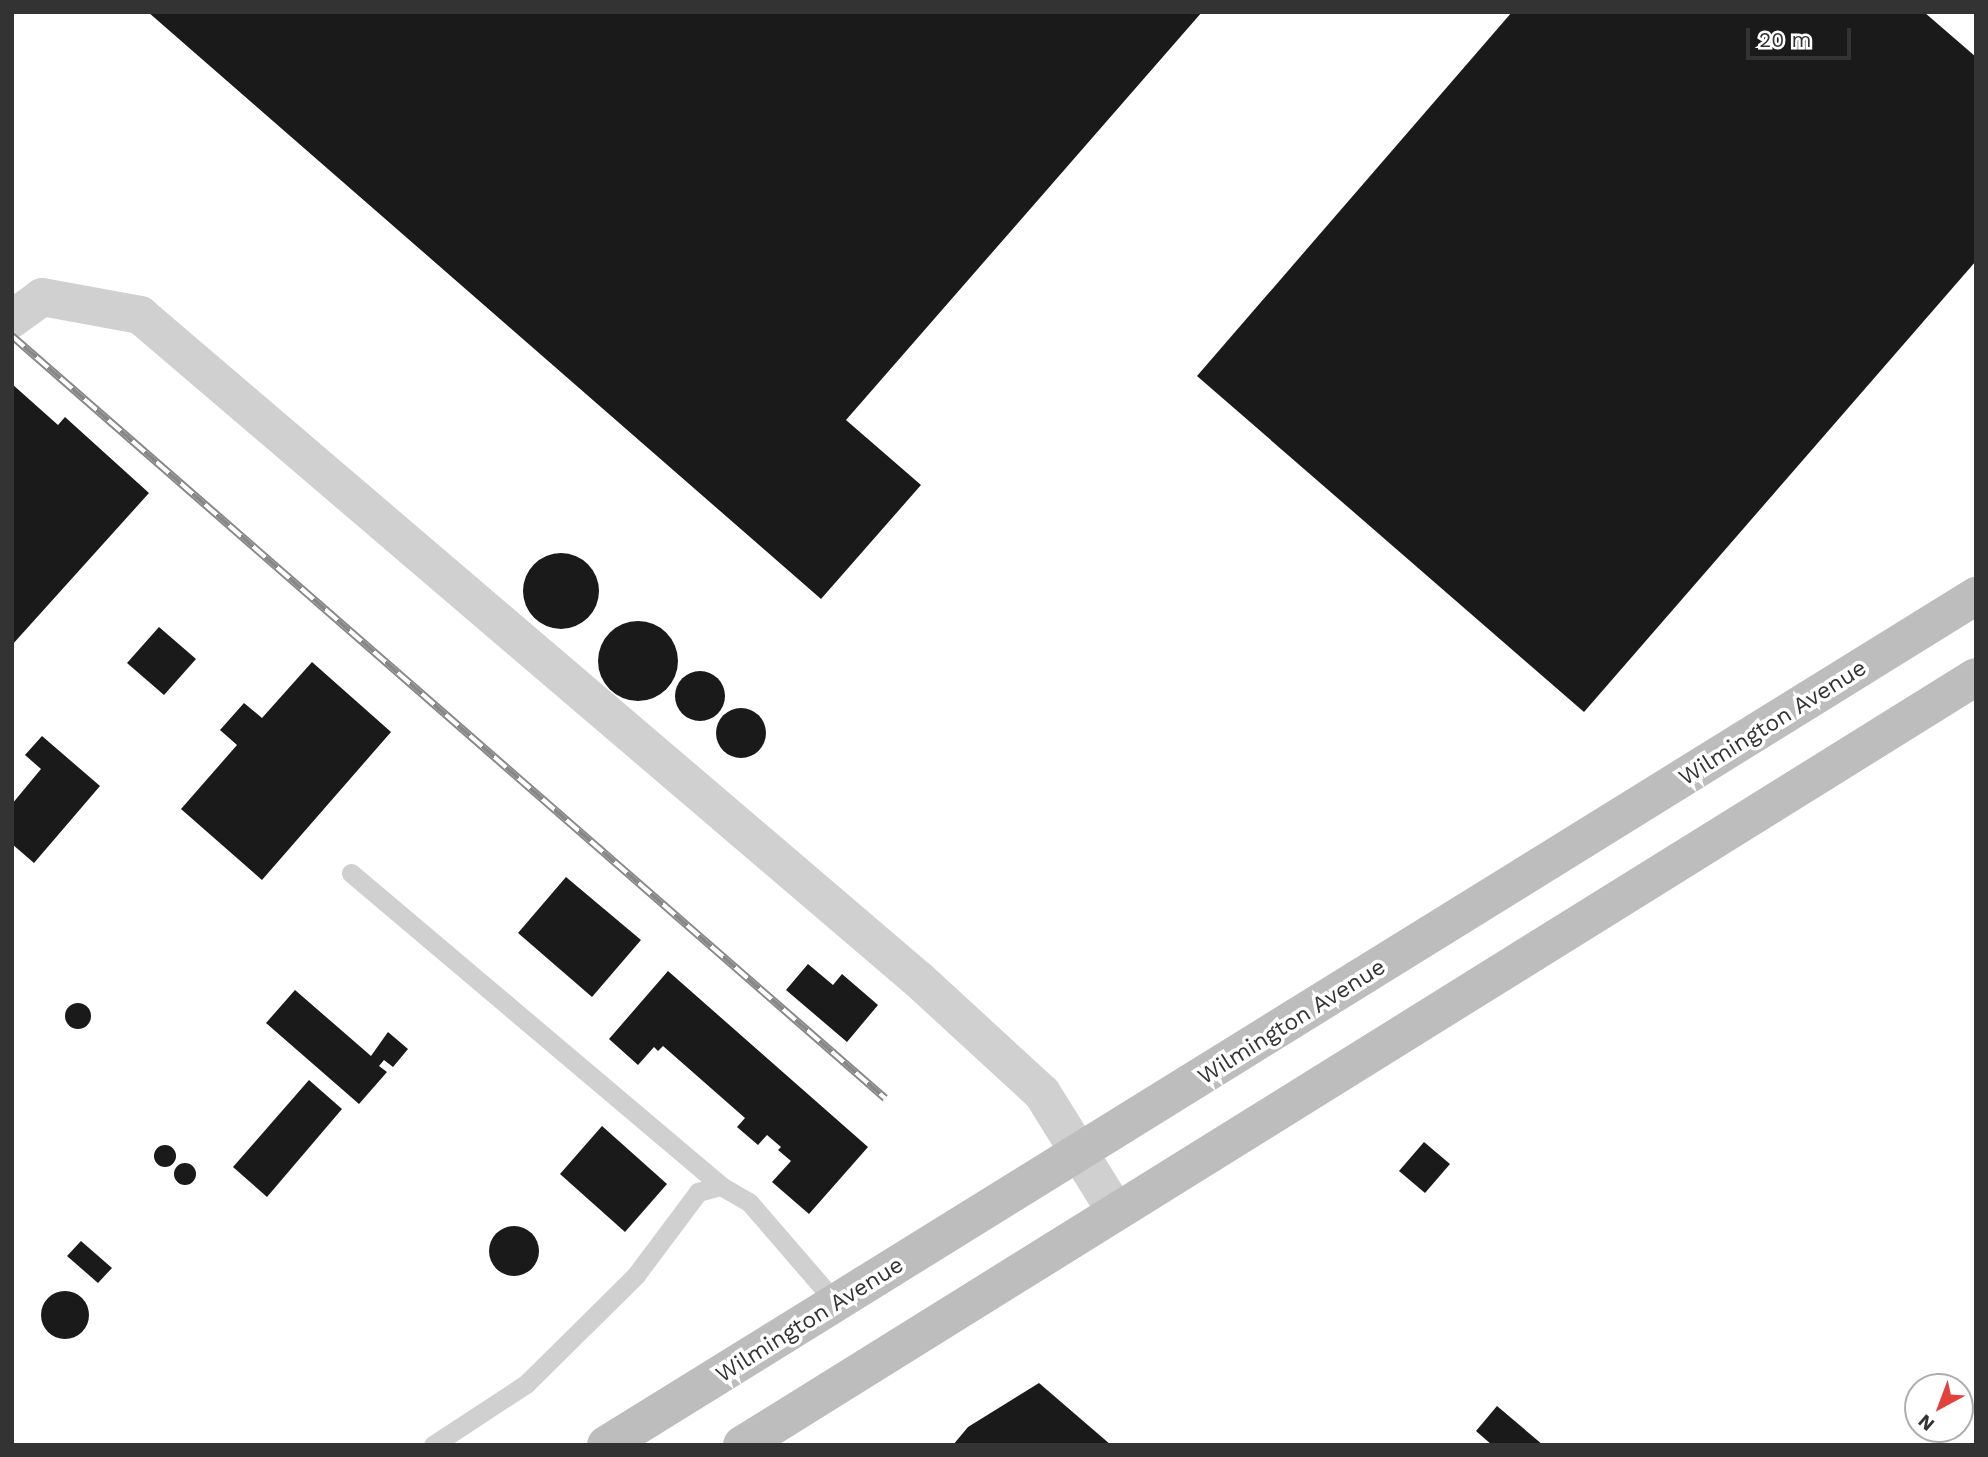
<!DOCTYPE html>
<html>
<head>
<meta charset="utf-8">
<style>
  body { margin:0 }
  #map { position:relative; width:1988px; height:1457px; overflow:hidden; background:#fff; font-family:"Work Sans",sans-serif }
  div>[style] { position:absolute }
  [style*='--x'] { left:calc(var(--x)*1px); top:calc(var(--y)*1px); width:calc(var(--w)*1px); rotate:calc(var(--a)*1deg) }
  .building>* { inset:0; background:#1a1a1a }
  .round { border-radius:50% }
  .lane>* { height:19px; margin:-9.5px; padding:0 9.5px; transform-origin:9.5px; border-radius:9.5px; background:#d0d0d0 }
  .street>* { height:38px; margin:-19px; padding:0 19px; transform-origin:19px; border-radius:19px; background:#d0d0d0 }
  .secondary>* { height:38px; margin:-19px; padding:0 19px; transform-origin:19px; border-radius:19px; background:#bdbdbd }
  .rail>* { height:8px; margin-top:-4px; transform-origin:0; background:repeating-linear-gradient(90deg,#fff 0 16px,#888 0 32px); box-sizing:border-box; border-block:2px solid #888 }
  span { translate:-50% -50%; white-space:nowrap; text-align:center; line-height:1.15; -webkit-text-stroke:7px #fff; paint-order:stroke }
  .street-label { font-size:23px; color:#333 }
  .frame { position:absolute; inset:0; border:14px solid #333; pointer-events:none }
  .north { position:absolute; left:1904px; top:1373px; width:70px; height:70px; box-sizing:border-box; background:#fff; border:2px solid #adadad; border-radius:50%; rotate:221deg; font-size:19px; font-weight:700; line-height:28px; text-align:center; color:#333 }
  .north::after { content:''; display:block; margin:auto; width:24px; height:32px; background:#e2423d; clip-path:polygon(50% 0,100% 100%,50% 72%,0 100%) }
  .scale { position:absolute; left:1746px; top:28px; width:105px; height:32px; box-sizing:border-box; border:4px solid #333; border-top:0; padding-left:9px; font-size:21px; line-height:24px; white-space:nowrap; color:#333; -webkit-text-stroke:5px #fff; paint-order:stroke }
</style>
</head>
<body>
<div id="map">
  <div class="building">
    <i style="clip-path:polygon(148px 12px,1202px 12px,846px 420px,921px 485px,821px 599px)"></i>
    <i style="clip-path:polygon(1512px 12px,1924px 12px,1976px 57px,1976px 261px,1584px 712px,1197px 376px)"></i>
    <i style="clip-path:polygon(12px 384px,58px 425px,65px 417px,149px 493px,12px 645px)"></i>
    <i class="round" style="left:523px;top:553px;width:76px;height:76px"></i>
    <i class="round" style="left:598px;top:621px;width:80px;height:80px"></i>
    <i style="clip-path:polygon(159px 627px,196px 659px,164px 695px,127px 663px)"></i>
    <i style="clip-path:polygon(312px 662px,391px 732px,262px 880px,181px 809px,237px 745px,220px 730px,244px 703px,262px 718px)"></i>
    <i class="round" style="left:675px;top:671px;width:50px;height:50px"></i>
    <i class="round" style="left:716px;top:708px;width:50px;height:50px"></i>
    <i style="clip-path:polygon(42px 736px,100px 786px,34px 863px,12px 844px,12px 804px,41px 769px,25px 755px)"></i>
    <i style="clip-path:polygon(566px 877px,641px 940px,592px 997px,518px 933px)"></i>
    <i style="clip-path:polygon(808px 964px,833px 985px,842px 974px,878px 1005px,847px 1042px,786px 990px)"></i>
    <i style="clip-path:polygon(668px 971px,868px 1147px,809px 1214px,772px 1182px,791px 1161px,778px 1150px,781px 1147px,767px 1135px,758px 1145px,737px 1127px,745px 1118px,663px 1046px,658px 1051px,654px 1047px,638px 1065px,609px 1039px)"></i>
    <i style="clip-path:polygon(295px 990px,371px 1056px,388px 1032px,408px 1049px,393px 1067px,384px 1060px,379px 1066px,387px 1072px,359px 1104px,266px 1023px)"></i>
    <i class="round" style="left:65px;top:1003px;width:26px;height:26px"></i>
    <i style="clip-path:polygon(309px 1080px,342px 1109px,267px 1197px,233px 1167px)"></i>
    <i style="clip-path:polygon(602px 1126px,667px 1184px,625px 1232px,560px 1174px)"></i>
    <i style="clip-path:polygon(1424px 1142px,1450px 1164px,1425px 1193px,1399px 1171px)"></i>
    <i class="round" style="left:154px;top:1145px;width:22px;height:22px"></i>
    <i class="round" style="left:174px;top:1163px;width:22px;height:22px"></i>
    <i class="round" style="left:489px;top:1226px;width:50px;height:50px"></i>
    <i style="clip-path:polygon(81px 1241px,112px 1268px,98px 1283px,67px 1256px)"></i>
    <i class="round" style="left:41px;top:1291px;width:48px;height:48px"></i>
    <i style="clip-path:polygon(1039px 1383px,1111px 1445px,953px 1445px,968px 1427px)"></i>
    <i style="clip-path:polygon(1497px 1406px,1543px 1445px,1492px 1445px,1476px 1431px)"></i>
  </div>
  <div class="lane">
    <i style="--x:351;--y:873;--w:485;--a:40.2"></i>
    <i style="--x:433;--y:1445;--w:111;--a:-33.3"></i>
    <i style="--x:526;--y:1384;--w:155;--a:-44.7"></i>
    <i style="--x:636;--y:1275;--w:104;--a:-53.2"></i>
    <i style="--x:698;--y:1192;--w:24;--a:-15"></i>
    <i style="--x:721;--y:1186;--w:32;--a:30"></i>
    <i style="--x:749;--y:1202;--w:135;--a:49.2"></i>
  </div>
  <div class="street">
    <i style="--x:12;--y:319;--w:37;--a:-36"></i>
    <i style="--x:42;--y:297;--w:100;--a:10.4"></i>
    <i style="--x:140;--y:315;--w:1024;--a:40.49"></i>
    <i style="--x:919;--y:980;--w:167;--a:42.6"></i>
    <i style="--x:1042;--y:1093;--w:140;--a:58.1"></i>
  </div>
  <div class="secondary">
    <i style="--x:606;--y:1445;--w:1612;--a:-31.79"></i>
    <i style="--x:742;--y:1445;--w:1453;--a:-31.9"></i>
  </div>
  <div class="rail">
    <i style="--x:12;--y:336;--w:1159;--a:41.12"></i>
  </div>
  <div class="street-label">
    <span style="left:1773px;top:723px;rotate:-32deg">Wilmington Avenue</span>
    <span style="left:1292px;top:1022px;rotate:-32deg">Wilmington Avenue</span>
    <span style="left:810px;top:1320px;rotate:-32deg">Wilmington Avenue</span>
  </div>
  <div class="frame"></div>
  <div class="north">N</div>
  <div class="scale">20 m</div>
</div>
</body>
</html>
